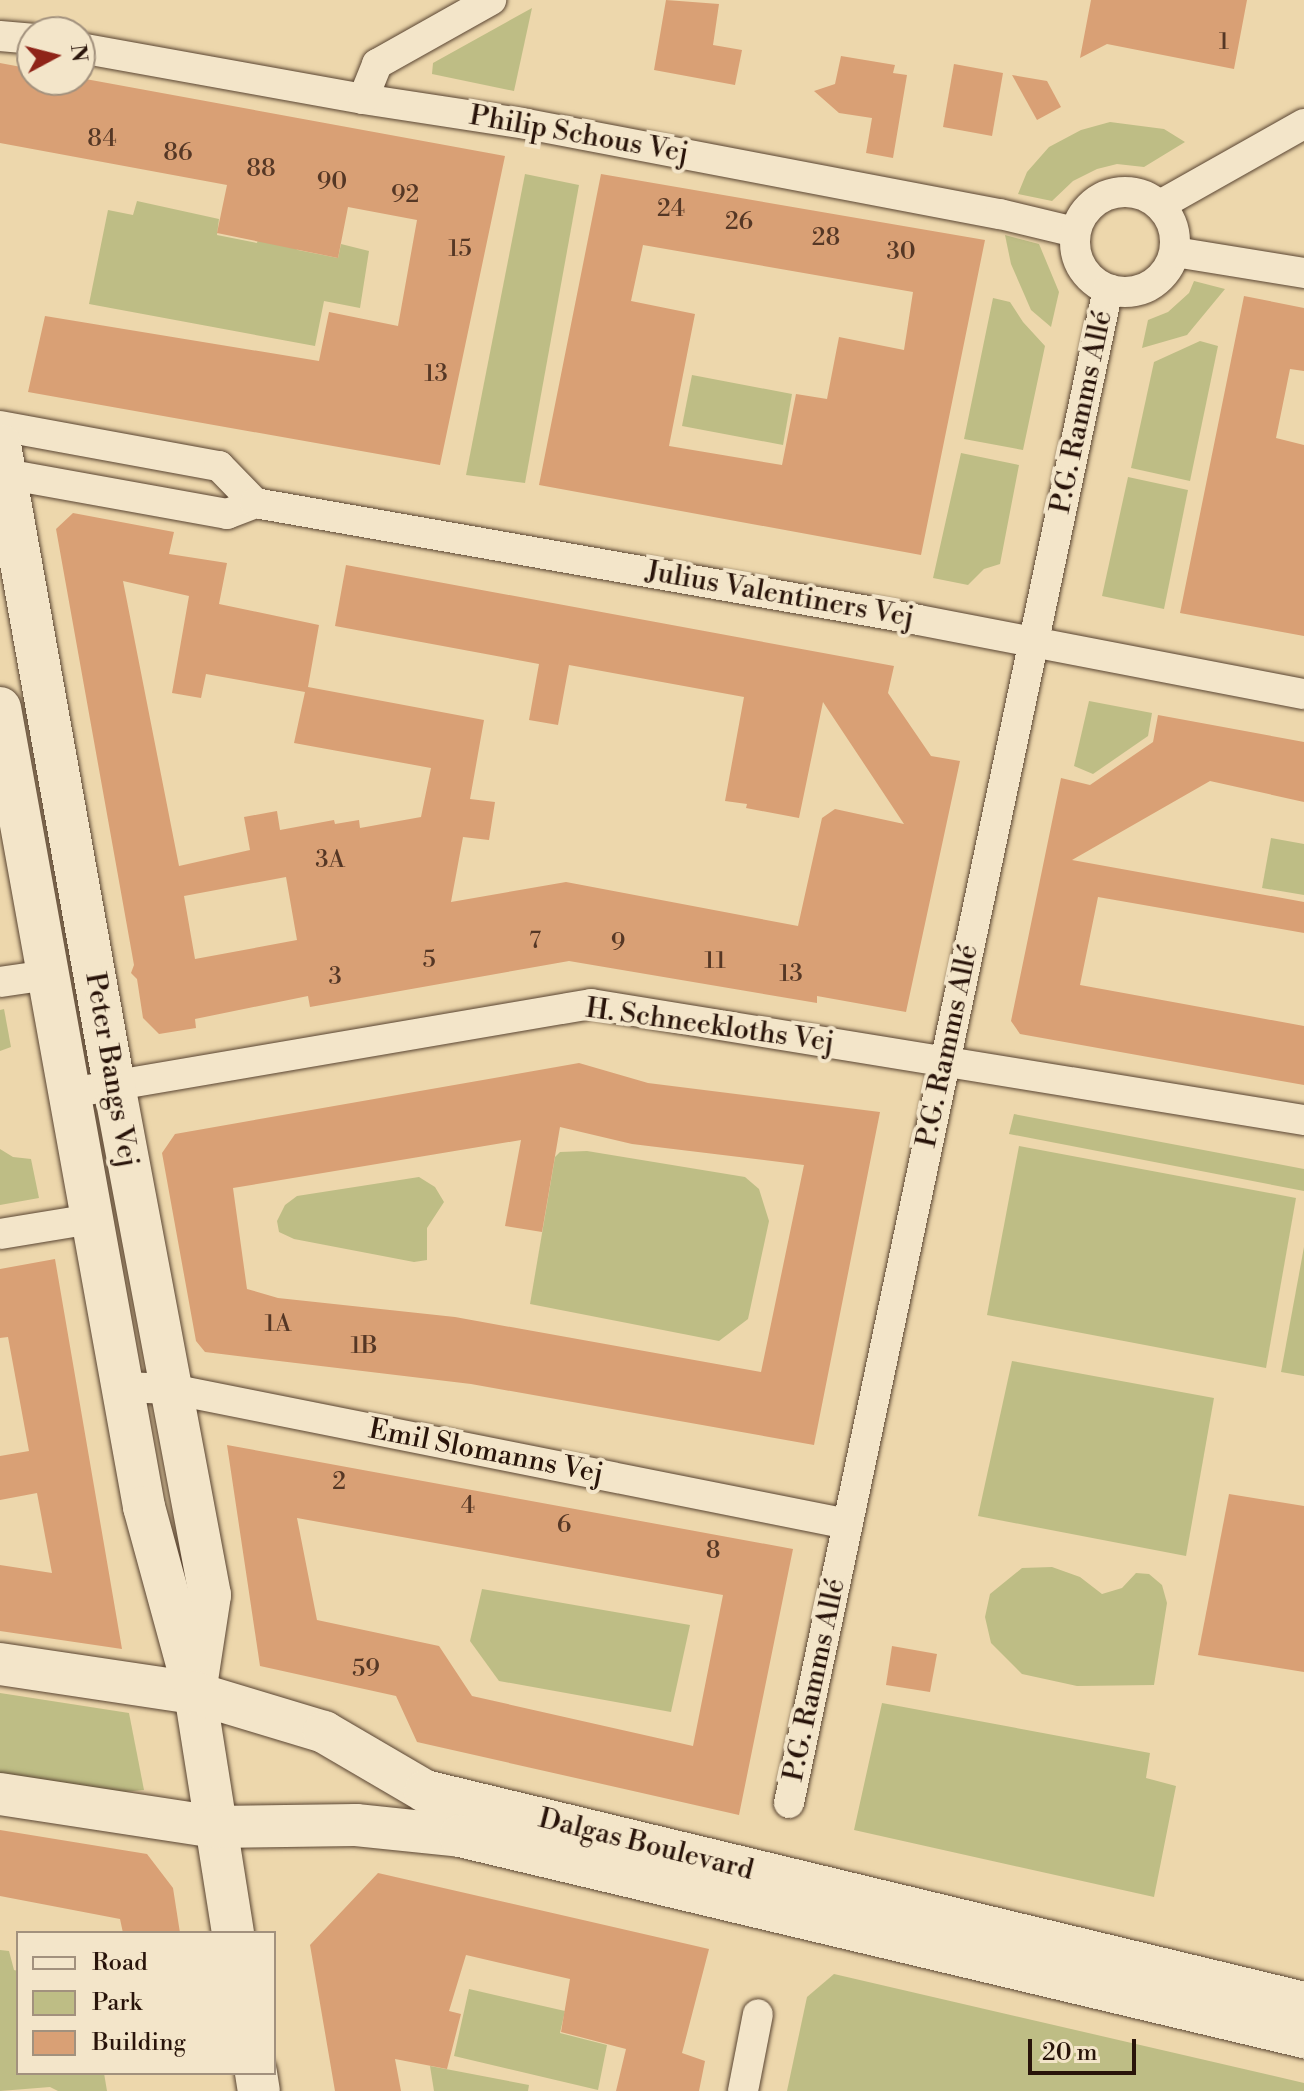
<!DOCTYPE html>
<html>
<head>
<meta charset="utf-8">
<style>
  body { margin:0 }
  #map { position:relative; width:1304px; height:2091px; overflow:hidden; background:#edd7ac; font-family:"Libre Bodoni",serif }
  div>[style] { position:absolute }
  [style*='--x'] { left:calc(var(--x)*1px); top:calc(var(--y)*1px); width:calc(var(--w)*1px); rotate:calc(var(--a)*1deg) }
  .green>* { inset:0; background:#bebd85 }
  .building>* { inset:0; background:#d9a075 }
  .roads { filter:drop-shadow(0 0 2px #5a4532) drop-shadow(0 0 2px #5a4532) }
  .street>* { height:30px; margin:-15px; padding:0 15px; transform-origin:15px; border-radius:15px; background:#f3e5c9 }
  .street>.ring { margin:-15px; padding:0; box-sizing:content-box; background:none; border:30px solid #f3e5c9; border-radius:50% }
  .secondary>* { height:42px; margin:-21px; padding:0 21px; transform-origin:21px; border-radius:21px; background:#f3e5c9 }
  span { translate:-50% -50%; white-space:nowrap; text-align:center; line-height:1.15; -webkit-text-stroke:8px #f3e5c9; paint-order:stroke }
  .number-label { font-size:24px; color:#553725 }
  .number-label span { -webkit-text-stroke-width:0 }
  .street-label { font-size:28px; color:#29140a }
  .legend { position:absolute; left:16px; top:1931px; width:260px; height:144px; box-sizing:border-box; background:#f3e5c9; border:2px solid #a2917d; margin:0; padding:10px 14px; list-style:none; font-size:24px; color:#29140a }
  .legend li { display:flex; align-items:center; gap:16px; height:40px }
  .legend b { width:40px; border:2px solid #a2917d }
  .north { position:absolute; left:16px; top:16px; width:80px; height:80px; box-sizing:border-box; background:#f3e5c9; border:2px solid #a2917d; border-radius:50%; rotate:83deg; font-size:22px; font-weight:700; line-height:32px; text-align:center; color:#29140a }
  .north::after { content:''; display:block; margin:auto; width:28px; height:36px; background:#8f2418; clip-path:polygon(50% 0,100% 100%,50% 72%,0 100%) }
  .scale { position:absolute; left:1028px; top:2039px; width:108px; height:36px; box-sizing:border-box; border:4px solid #29140a; border-top:0; padding-left:10px; font-size:24px; line-height:28px; white-space:nowrap; color:#29140a; -webkit-text-stroke:6px #f3e5c9; paint-order:stroke }
</style>
</head>
<body>
<div id="map">
  <div class="green">
    <i style="clip-path:polygon(532px 8px,514px 91px,432px 74px,433px 63px)"></i>
    <i style="clip-path:polygon(1110px 122px,1164px 129px,1185px 142px,1144px 167px,1117px 164px,1097px 169px,1073px 181px,1052px 201px,1018px 194px,1027px 172px,1049px 147px,1081px 130px)"></i>
    <i style="clip-path:polygon(525px 174px,579px 185px,525px 483px,466px 475px)"></i>
    <i style="clip-path:polygon(137px 201px,219px 219px,217px 235px,257px 243px,261px 229px,298px 250px,338px 258px,341px 244px,369px 251px,360px 308px,324px 301px,315px 346px,89px 304px,108px 210px,133px 215px)"></i>
    <i style="clip-path:polygon(1005px 235px,1039px 244px,1059px 292px,1051px 327px,1031px 310px,1011px 264px)"></i>
    <i style="clip-path:polygon(1194px 281px,1225px 289px,1187px 335px,1142px 348px,1148px 320px,1168px 312px,1189px 293px)"></i>
    <i style="clip-path:polygon(993px 298px,1010px 302px,1023px 322px,1045px 346px,1023px 450px,964px 439px)"></i>
    <i style="clip-path:polygon(1200px 341px,1218px 346px,1190px 481px,1131px 468px,1154px 362px)"></i>
    <i style="clip-path:polygon(692px 375px,792px 394px,783px 445px,682px 426px)"></i>
    <i style="clip-path:polygon(961px 453px,1019px 465px,1000px 564px,984px 569px,968px 585px,933px 578px)"></i>
    <i style="clip-path:polygon(1128px 477px,1188px 490px,1164px 609px,1102px 596px)"></i>
    <i style="clip-path:polygon(1089px 701px,1152px 713px,1148px 736px,1093px 774px,1074px 766px)"></i>
    <i style="clip-path:polygon(1271px 838px,1304px 844px,1304px 895px,1262px 888px)"></i>
    <i style="clip-path:polygon(4px 1009px,11px 1047px,0 1051px,0 1010px)"></i>
    <i style="clip-path:polygon(1014px 1114px,1304px 1169px,1304px 1191px,1009px 1134px)"></i>
    <i style="clip-path:polygon(1019px 1146px,1296px 1198px,1266px 1368px,987px 1315px)"></i>
    <i style="clip-path:polygon(0 1149px,13px 1157px,31px 1159px,39px 1198px,0 1205px)"></i>
    <i style="clip-path:polygon(587px 1151px,745px 1177px,759px 1189px,769px 1221px,748px 1319px,719px 1341px,530px 1304px,555px 1157px,560px 1152px)"></i>
    <i style="clip-path:polygon(419px 1177px,435px 1187px,444px 1202px,427px 1228px,427px 1260px,414px 1262px,294px 1239px,279px 1232px,277px 1221px,285px 1205px,297px 1196px)"></i>
    <i style="clip-path:polygon(1304px 1247px,1304px 1376px,1281px 1372px)"></i>
    <i style="clip-path:polygon(1012px 1361px,1214px 1398px,1186px 1556px,978px 1516px)"></i>
    <i style="clip-path:polygon(1052px 1567px,1080px 1577px,1102px 1594px,1122px 1588px,1136px 1573px,1149px 1574px,1162px 1585px,1167px 1603px,1154px 1685px,1077px 1686px,1022px 1674px,991px 1643px,985px 1617px,990px 1594px,1022px 1568px)"></i>
    <i style="clip-path:polygon(482px 1589px,690px 1625px,671px 1712px,499px 1681px,470px 1641px)"></i>
    <i style="clip-path:polygon(0 1693px,129px 1713px,144px 1790px,123px 1792px,0 1773px)"></i>
    <i style="clip-path:polygon(882px 1703px,1150px 1753px,1146px 1778px,1176px 1786px,1154px 1897px,854px 1830px)"></i>
    <i style="clip-path:polygon(0 1950px,9px 1951px,14px 1970px,18px 1971px,18px 2073px,104px 2073px,107px 2091px,58px 2091px,50px 2087px,0 2091px)"></i>
    <i style="clip-path:polygon(834px 1974px,1304px 2083px,1304px 2091px,787px 2091px,807px 1997px)"></i>
    <i style="clip-path:polygon(469px 1989px,565px 2011px,560px 2033px,607px 2045px,598px 2090px,454px 2056px)"></i>
    <i style="clip-path:polygon(430px 2066px,529px 2085px,528px 2091px,434px 2091px)"></i>
  </div>
  <div class="building">
    <i style="clip-path:polygon(666px 0,719px 4px,713px 45px,742px 50px,735px 85px,654px 70px)"></i>
    <i style="clip-path:polygon(1091px 0,1247px 0,1234px 69px,1107px 44px,1080px 58px)"></i>
    <i style="clip-path:polygon(841px 56px,895px 65px,893px 73px,907px 75px,893px 158px,866px 153px,872px 118px,839px 113px,814px 91px,835px 84px)"></i>
    <i style="clip-path:polygon(0 63px,32px 69px,32px 80px,80px 78px,505px 156px,440px 465px,28px 392px,45px 316px,319px 361px,329px 312px,398px 326px,417px 220px,348px 207px,338px 258px,217px 233px,227px 185px,0 143px)"></i>
    <i style="clip-path:polygon(954px 64px,1003px 73px,992px 136px,943px 127px)"></i>
    <i style="clip-path:polygon(1012px 75px,1047px 81px,1061px 107px,1037px 120px)"></i>
    <i style="clip-path:polygon(evenodd,601px 174px,985px 240px,921px 555px,539px 485px,601px 174px,643px 245px,913px 292px,904px 350px,839px 337px,827px 399px,796px 394px,782px 465px,669px 446px,695px 314px,631px 301px,643px 245px)"></i>
    <i style="clip-path:polygon(1244px 296px,1304px 308px,1304px 371px,1290px 369px,1276px 438px,1304px 445px,1304px 636px,1180px 613px)"></i>
    <i style="clip-path:polygon(evenodd,73px 513px,174px 532px,169px 554px,227px 563px,219px 604px,319px 625px,308px 687px,484px 720px,470px 799px,495px 802px,489px 840px,463px 837px,451px 902px,566px 882px,798px 926px,822px 818px,835px 809px,904px 824px,823px 702px,799px 818px,746px 808px,747px 804px,725px 801px,744px 697px,569px 665px,558px 725px,529px 720px,539px 664px,335px 626px,346px 565px,894px 666px,888px 693px,931px 756px,960px 761px,906px 1012px,817px 996px,817px 1003px,569px 961px,310px 1007px,308px 996px,195px 1019px,196px 1028px,159px 1034px,143px 1018px,137px 979px,131px 973px,134px 965px,56px 529px,73px 513px,123px 581px,189px 596px,172px 693px,201px 698px,206px 674px,305px 692px,294px 743px,431px 768px,421px 817px,360px 828px,359px 820px,335px 824px,334px 820px,280px 830px,277px 811px,244px 817px,250px 850px,179px 866px,123px 581px,73px 513px,286px 877px,297px 940px,195px 959px,184px 896px,286px 877px)"></i>
    <i style="clip-path:polygon(1158px 715px,1304px 742px,1304px 802px,1210px 781px,1072px 860px,1304px 902px,1304px 933px,1098px 897px,1080px 985px,1304px 1026px,1304px 1085px,1020px 1034px,1011px 1021px,1061px 778px,1090px 785px,1153px 742px)"></i>
    <i style="clip-path:polygon(evenodd,579px 1063px,648px 1083px,880px 1112px,814px 1445px,471px 1384px,205px 1352px,196px 1341px,162px 1153px,175px 1134px,579px 1063px,560px 1127px,632px 1144px,804px 1165px,761px 1372px,455px 1317px,278px 1298px,247px 1289px,233px 1188px,521px 1140px,505px 1226px,542px 1232px,560px 1127px)"></i>
    <i style="clip-path:polygon(55px 1259px,122px 1649px,0 1631px,0 1565px,52px 1573px,37px 1493px,0 1500px,0 1456px,29px 1451px,8px 1337px,0 1338px,0 1269px)"></i>
    <i style="clip-path:polygon(evenodd,227px 1445px,793px 1549px,739px 1815px,417px 1742px,396px 1696px,260px 1666px,227px 1445px,297px 1518px,723px 1595px,693px 1746px,472px 1696px,439px 1646px,317px 1620px,297px 1518px)"></i>
    <i style="clip-path:polygon(1229px 1494px,1304px 1506px,1304px 1672px,1198px 1655px)"></i>
    <i style="clip-path:polygon(892px 1646px,937px 1654px,930px 1692px,886px 1685px)"></i>
    <i style="clip-path:polygon(0 1830px,147px 1854px,173px 1888px,180px 1933px,123px 1933px,120px 1919px,0 1896px)"></i>
    <i style="clip-path:polygon(378px 1873px,709px 1949px,682px 2053px,705px 2061px,699px 2091px,616px 2091px,626px 2049px,561px 2032px,570px 1979px,466px 1955px,449px 2011px,461px 2014px,447px 2069px,395px 2059px,401px 2091px,335px 2091px,310px 1945px)"></i>
  </div>
  <div class="roads">
    <div class="street">
      <i style="--x:0;--y:36;--w:32;--a:5"></i>
      <i style="--x:80;--y:48;--w:288;--a:10.2"></i>
      <i style="--x:363;--y:99;--w:166;--a:8.7"></i>
      <i style="--x:527;--y:124;--w:481;--a:10.8"></i>
      <i style="--x:1000;--y:214;--w:77;--a:13.5"></i>
      <i style="--x:363;--y:99;--w:38;--a:-68"></i>
      <i style="--x:377;--y:64;--w:131;--a:-29.3"></i>
      <i class="ring" style="left:1075px;top:192px;width:70px;height:70px"></i>
      <i style="--x:1160;--y:205;--w:165;--a:-29.4"></i>
      <i style="--x:1175;--y:252;--w:131;--a:9.2"></i>
      <i style="--x:0;--y:426;--w:223;--a:10.4"></i>
      <i style="--x:219;--y:466;--w:52;--a:45.8"></i>
      <i style="--x:0;--y:473;--w:231;--a:10.2"></i>
      <i style="--x:227;--y:514;--w:30;--a:-21"></i>
      <i style="--x:255;--y:503;--w:674;--a:9.99"></i>
      <i style="--x:919;--y:620;--w:392;--a:10.9"></i>
      <i style="--x:0;--y:982;--w:49;--a:-8.3"></i>
      <i style="--x:70;--y:1093;--w:529;--a:-9.69"></i>
      <i style="--x:591;--y:1004;--w:722;--a:9.24"></i>
      <i style="--x:0;--y:1234;--w:93;--a:-9.3"></i>
      <i style="--x:123;--y:1387;--w:48;--a:2.4"></i>
      <i style="--x:171;--y:1389;--w:690;--a:11.28"></i>
      <i style="--x:789;--y:1803;--w:1547;--a:-78.1"></i>
      <i style="--x:743;--y:2091;--w:78;--a:-79"></i>
    </div>
    <div class="secondary">
      <i style="--x:0;--y:445;--w:650;--a:79.9"></i>
      <i style="--x:114;--y:1085;--w:519;--a:79.34"></i>
      <i style="--x:210;--y:1595;--w:99;--a:98.7"></i>
      <i style="--x:0;--y:708;--w:812;--a:79.78"></i>
      <i style="--x:144;--y:1507;--w:193;--a:74.7"></i>
      <i style="--x:195;--y:1693;--w:243;--a:81"></i>
      <i style="--x:0;--y:1664;--w:197;--a:8.5"></i>
      <i style="--x:195;--y:1693;--w:135;--a:16.8"></i>
      <i style="--x:324;--y:1732;--w:117;--a:30.3"></i>
      <i style="--x:425;--y:1791;--w:904;--a:13.56"></i>
      <i style="--x:0;--y:1794;--w:218;--a:8.7"></i>
      <i style="--x:215;--y:1827;--w:141;--a:-0.8"></i>
      <i style="--x:356;--y:1825;--w:105;--a:6"></i>
      <i style="--x:460;--y:1836;--w:868;--a:13.4"></i>
      <i style="--x:256;--y:2073;--w:18;--a:81"></i>
    </div>
  </div>
  <div class="number-label">
    <span style="left:1224px;top:43px">1</span>
    <span style="left:102px;top:140px">84</span>
    <span style="left:178px;top:154px">86</span>
    <span style="left:261px;top:170px">88</span>
    <span style="left:332px;top:183px">90</span>
    <span style="left:405px;top:196px">92</span>
    <span style="left:671px;top:210px">24</span>
    <span style="left:739px;top:223px">26</span>
    <span style="left:826px;top:239px">28</span>
    <span style="left:460px;top:250px">15</span>
    <span style="left:901px;top:253px">30</span>
    <span style="left:436px;top:375px">13</span>
    <span style="left:330px;top:861px">3A</span>
    <span style="left:535px;top:942px">7</span>
    <span style="left:618px;top:944px">9</span>
    <span style="left:429px;top:961px">5</span>
    <span style="left:715px;top:962px">11</span>
    <span style="left:791px;top:975px">13</span>
    <span style="left:335px;top:978px">3</span>
    <span style="left:278px;top:1325px">1A</span>
    <span style="left:364px;top:1347px">1B</span>
    <span style="left:339px;top:1483px">2</span>
    <span style="left:468px;top:1507px">4</span>
    <span style="left:564px;top:1526px">6</span>
    <span style="left:713px;top:1552px">8</span>
    <span style="left:366px;top:1670px">59</span>
  </div>
  <div class="street-label">
    <span style="left:579px;top:135px;rotate:10deg">Philip Schous Vej</span>
    <span style="left:1082px;top:412px;rotate:-78deg">P.G. Ramms Allé</span>
    <span style="left:780px;top:595px;rotate:10deg">Julius Valentiners Vej</span>
    <span style="left:710px;top:1026px;rotate:8deg">H. Schneekloths Vej</span>
    <span style="left:948px;top:1046px;rotate:-78deg">P.G. Ramms Allé</span>
    <span style="left:111px;top:1070px;rotate:80deg">Peter Bangs Vej</span>
    <span style="left:486px;top:1452px;rotate:11deg">Emil Slomanns Vej</span>
    <span style="left:815px;top:1680px;rotate:-78deg">P.G. Ramms Allé</span>
    <span style="left:646px;top:1845px;rotate:14deg">Dalgas Boulevard</span>
  </div>
  <ul class="legend">
  <li><b style="height:10px;background:#f3e5c9"></b>Road</li>
  <li><b style="height:22px;background:#bebd85"></b>Park</li>
  <li><b style="height:22px;background:#d9a075"></b>Building</li>
  </ul>
  <div class="north">N</div>
  <div class="scale">20 m</div>
</div>
</body>
</html>
